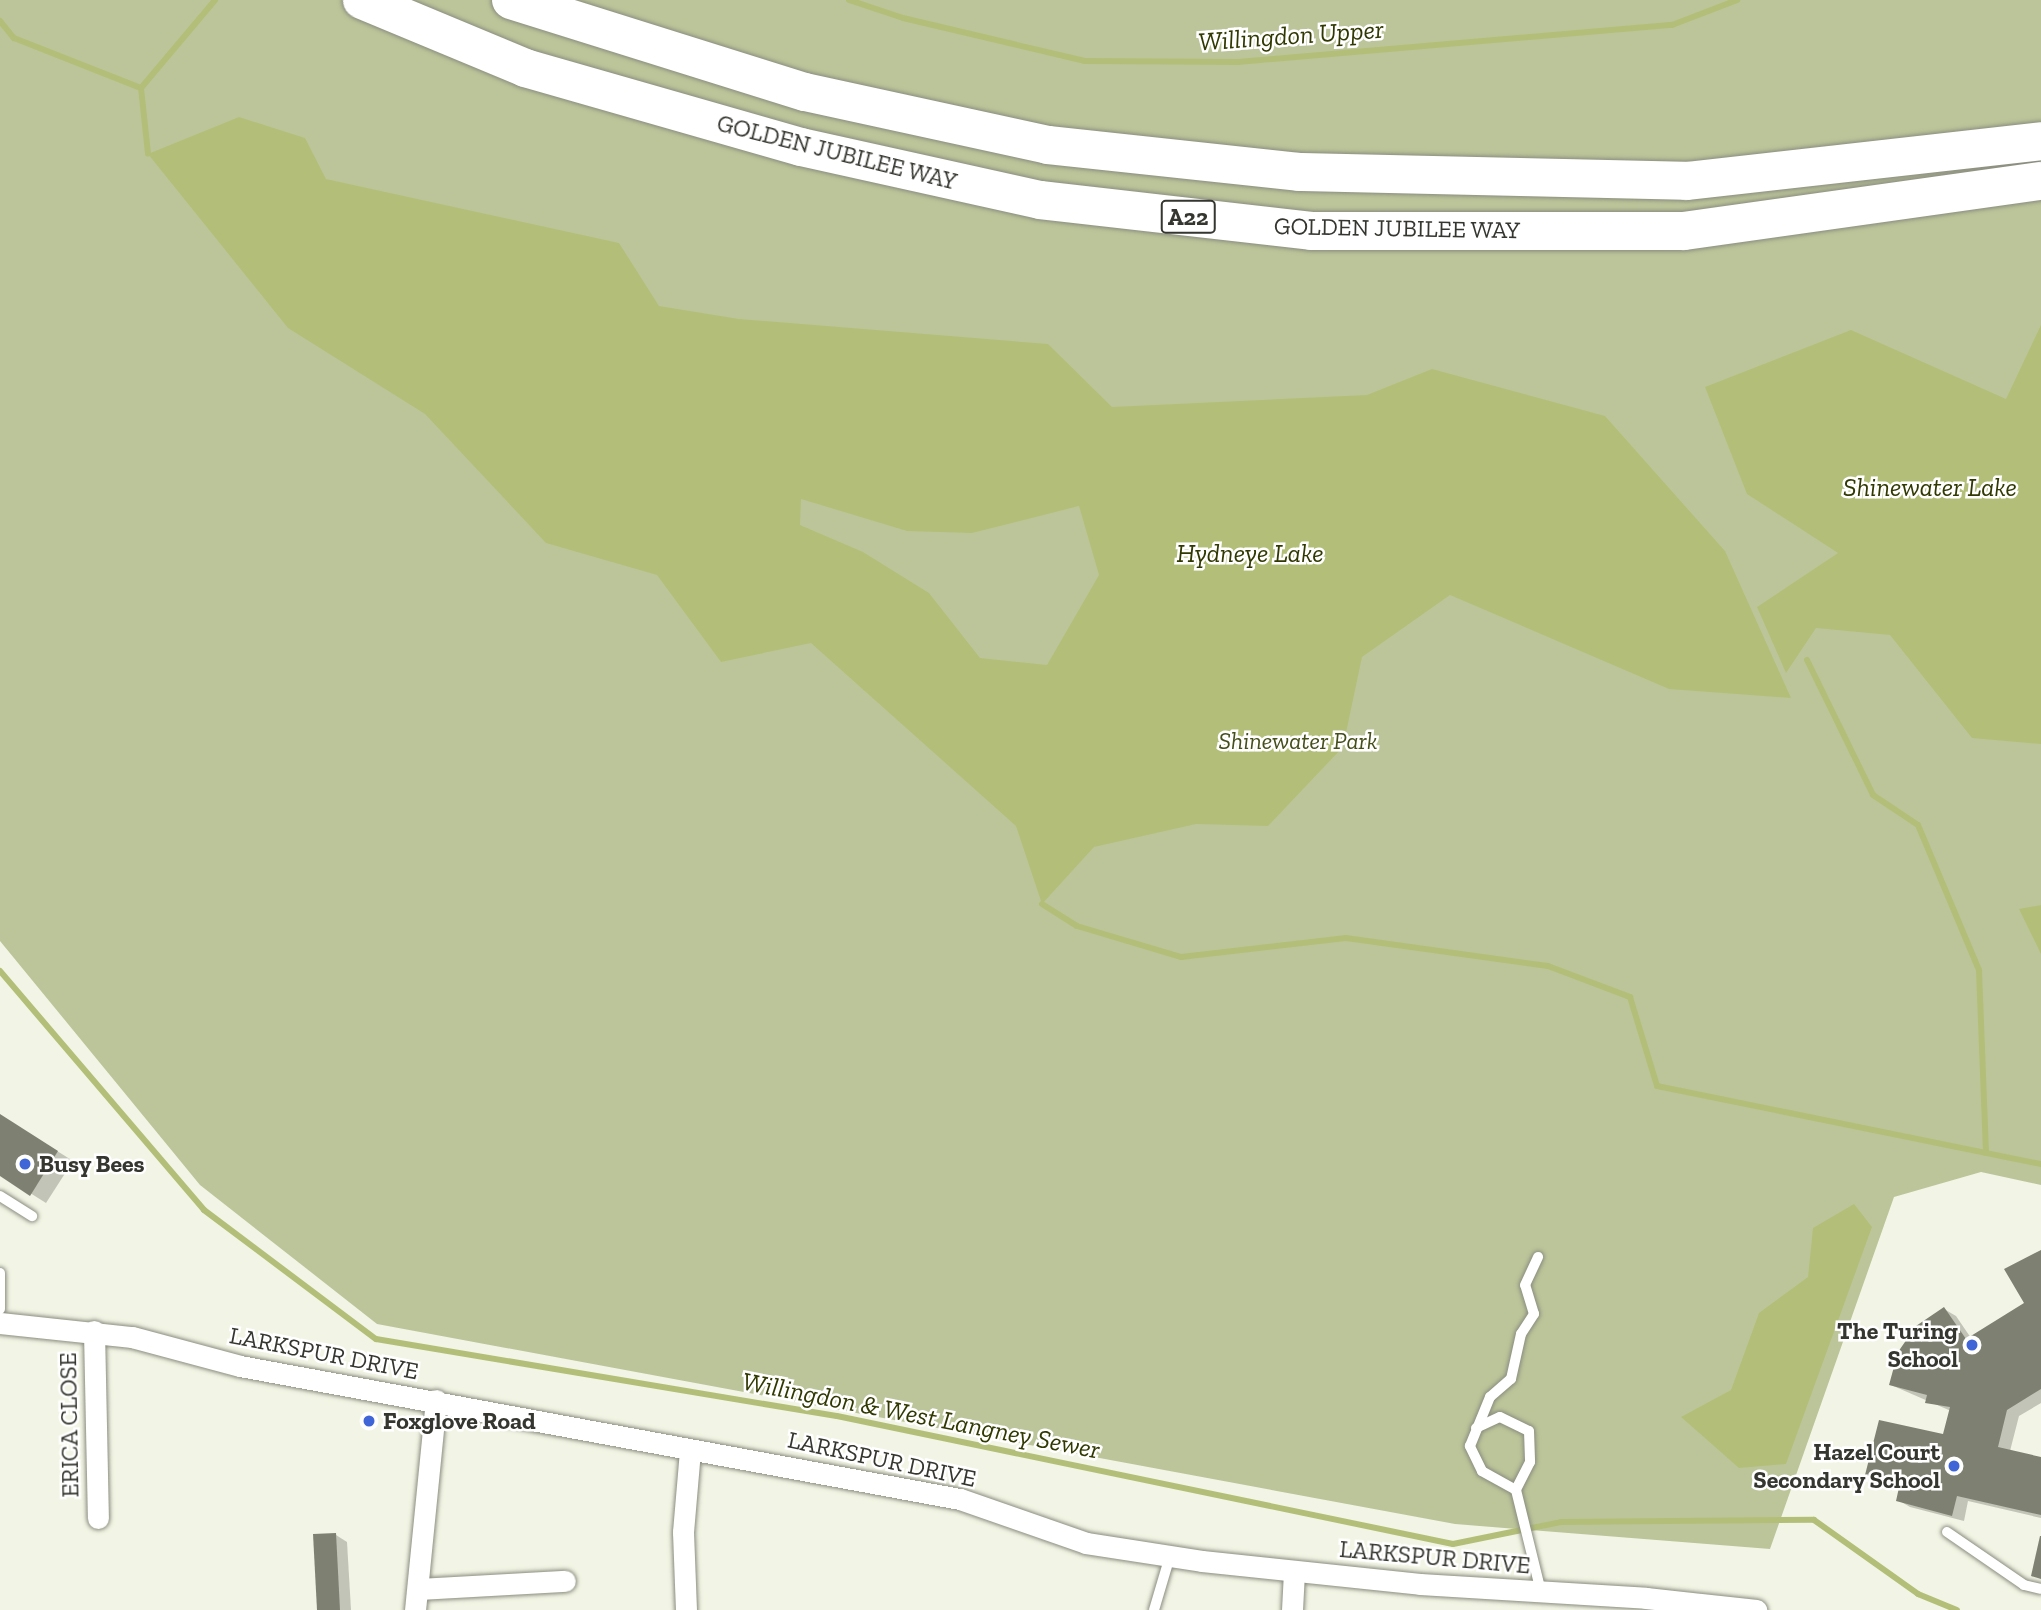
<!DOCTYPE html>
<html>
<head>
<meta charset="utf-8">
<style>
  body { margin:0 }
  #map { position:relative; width:2041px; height:1610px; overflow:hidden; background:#f2f5e5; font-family:"Zilla Slab",serif }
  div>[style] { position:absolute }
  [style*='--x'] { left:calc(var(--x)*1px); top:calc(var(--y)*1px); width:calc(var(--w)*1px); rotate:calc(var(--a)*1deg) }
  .green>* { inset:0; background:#bcc59a }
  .water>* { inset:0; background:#b3bf78 }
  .shadow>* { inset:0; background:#0003 }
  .stream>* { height:6px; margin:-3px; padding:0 3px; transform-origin:3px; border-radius:3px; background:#b3bf78 }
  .building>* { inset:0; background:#7e8172 }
  .roads { filter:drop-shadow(0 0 2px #8a8d7f) drop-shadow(0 0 2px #8a8d7f) }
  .lane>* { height:10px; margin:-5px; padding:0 5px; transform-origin:5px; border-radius:5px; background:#fff }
  .street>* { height:21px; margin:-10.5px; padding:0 10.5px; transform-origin:10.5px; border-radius:10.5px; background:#fff }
  .highway>* { height:38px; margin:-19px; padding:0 19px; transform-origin:19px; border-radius:19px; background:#fff }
  .dots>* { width:19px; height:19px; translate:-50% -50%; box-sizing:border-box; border:4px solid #fff; border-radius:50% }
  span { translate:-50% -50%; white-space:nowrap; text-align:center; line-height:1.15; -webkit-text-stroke:5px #fff; paint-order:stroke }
  .shield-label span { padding:2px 5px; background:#fff; border:2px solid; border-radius:5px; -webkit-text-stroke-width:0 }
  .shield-label { font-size:23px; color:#34362f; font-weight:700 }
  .street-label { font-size:24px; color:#34362f }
  .park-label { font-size:24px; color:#464e19; font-style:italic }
  .poi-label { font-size:24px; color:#34362f; font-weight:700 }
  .left { translate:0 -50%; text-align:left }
  .right { translate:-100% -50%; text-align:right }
  .water-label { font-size:26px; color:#323900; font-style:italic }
</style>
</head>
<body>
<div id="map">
  <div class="green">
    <i style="clip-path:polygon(0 0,2041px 0,2041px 1185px,1981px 1172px,1894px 1197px,1770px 1549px,1455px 1524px,377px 1324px,200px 1185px,0 941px)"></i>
  </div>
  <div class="water">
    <i style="clip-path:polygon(evenodd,239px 117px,305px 138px,326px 179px,619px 243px,659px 306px,739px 319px,1048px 344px,1112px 407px,1367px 395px,1432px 369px,1605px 416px,1725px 551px,1791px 698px,1669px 689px,1450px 595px,1362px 657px,1343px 747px,1268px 826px,1196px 824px,1094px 847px,1042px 904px,1016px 826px,811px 643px,721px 662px,657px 575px,546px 543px,425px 414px,288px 328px,148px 154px,239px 117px,801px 499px,907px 531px,972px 533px,1079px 506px,1099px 575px,1047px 665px,980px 658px,929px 593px,863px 552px,800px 525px,801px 499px)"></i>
    <i style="clip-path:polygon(2041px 325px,2041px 744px,1972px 738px,1890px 635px,1816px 628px,1786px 673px,1757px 607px,1838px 553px,1747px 494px,1705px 387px,1851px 330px,2006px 399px)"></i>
    <i style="clip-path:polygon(2041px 905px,2041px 954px,2019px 909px)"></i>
    <i style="clip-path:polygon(1854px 1204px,1872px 1227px,1786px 1464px,1739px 1468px,1681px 1417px,1731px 1390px,1759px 1313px,1808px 1277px,1813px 1228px)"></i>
  </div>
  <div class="shadow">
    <i style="clip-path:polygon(0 1115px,73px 1161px,46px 1203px,0 1174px)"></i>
    <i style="clip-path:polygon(2041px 1252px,2041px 1403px,2019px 1416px,2010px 1451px,2041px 1459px,2041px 1518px,1968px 1501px,1964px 1521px,1910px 1507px,1898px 1500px,1901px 1486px,1867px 1474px,1944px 1436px,1951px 1411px,1891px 1385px,1944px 1309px,1956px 1316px,1971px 1338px,2026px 1303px,2006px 1270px)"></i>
    <i style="clip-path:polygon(336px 1535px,347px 1542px,351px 1610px,319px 1610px)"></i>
  </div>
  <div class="stream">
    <i style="--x:849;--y:0;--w:57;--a:18.4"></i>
    <i style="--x:903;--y:18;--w:187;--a:13.3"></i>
    <i style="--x:1085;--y:61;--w:153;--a:0.4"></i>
    <i style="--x:1238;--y:62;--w:436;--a:-4.9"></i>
    <i style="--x:1672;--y:25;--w:70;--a:-21"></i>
    <i style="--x:0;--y:21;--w:22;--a:51"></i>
    <i style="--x:14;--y:38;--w:136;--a:21.5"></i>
    <i style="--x:141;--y:88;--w:115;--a:-49.9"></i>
    <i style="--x:141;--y:88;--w:66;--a:83.9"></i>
    <i style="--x:1807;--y:660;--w:150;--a:63.9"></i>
    <i style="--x:1873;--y:795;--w:54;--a:33.7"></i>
    <i style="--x:1918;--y:825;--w:157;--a:67.2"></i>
    <i style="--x:1979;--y:970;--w:183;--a:87.8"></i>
    <i style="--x:1042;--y:904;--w:41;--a:32.2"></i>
    <i style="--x:1077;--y:926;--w:109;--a:16.6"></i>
    <i style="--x:1181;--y:957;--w:166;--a:-6.6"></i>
    <i style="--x:1346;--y:938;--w:204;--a:7.9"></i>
    <i style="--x:1548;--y:966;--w:88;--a:20.7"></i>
    <i style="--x:1630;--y:997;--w:93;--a:73.1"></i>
    <i style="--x:1657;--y:1086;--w:392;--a:11.5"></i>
    <i style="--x:0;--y:971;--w:314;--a:49.5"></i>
    <i style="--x:204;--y:1210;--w:215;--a:36.9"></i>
    <i style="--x:376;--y:1339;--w:467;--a:9.5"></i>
    <i style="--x:837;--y:1416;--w:629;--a:11.74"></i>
    <i style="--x:1453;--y:1544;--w:110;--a:-11.5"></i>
    <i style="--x:1561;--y:1522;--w:253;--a:-0.5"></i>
    <i style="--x:1814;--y:1520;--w:128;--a:35.4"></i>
    <i style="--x:1918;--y:1594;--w:42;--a:22.3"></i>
  </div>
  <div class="building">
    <i style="clip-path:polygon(0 1114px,58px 1151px,30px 1196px,0 1176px)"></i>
    <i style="clip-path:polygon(2041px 1250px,2041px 1389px,2007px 1410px,1998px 1447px,2041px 1457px,2041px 1515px,1957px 1496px,1952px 1516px,1896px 1501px,1900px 1483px,1865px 1475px,1879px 1420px,1943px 1434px,1950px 1407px,1925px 1403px,1927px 1395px,1889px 1385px,1898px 1352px,1916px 1326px,1944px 1307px,1966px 1339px,2024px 1303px,2004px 1269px)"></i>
    <i style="clip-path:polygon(336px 1533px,340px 1610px,317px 1610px,313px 1534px)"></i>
    <i style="clip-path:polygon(2040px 1536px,2041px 1536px,2041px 1579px,2031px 1576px)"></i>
  </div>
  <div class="roads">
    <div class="lane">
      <i style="--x:0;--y:1196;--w:38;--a:32"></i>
      <i style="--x:0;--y:1273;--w:36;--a:90"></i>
      <i style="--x:1476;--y:1428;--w:26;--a:-25"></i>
      <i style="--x:1500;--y:1417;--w:32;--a:26"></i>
      <i style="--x:1529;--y:1431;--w:31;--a:88"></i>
      <i style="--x:1530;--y:1462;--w:31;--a:117"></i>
      <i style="--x:1516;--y:1490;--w:105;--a:76.2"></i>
      <i style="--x:1516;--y:1490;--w:39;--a:-151"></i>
      <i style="--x:1482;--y:1471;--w:28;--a:-116"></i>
      <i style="--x:1470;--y:1446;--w:53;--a:-67.8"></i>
      <i style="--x:1490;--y:1397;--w:28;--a:-41"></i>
      <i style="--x:1511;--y:1379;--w:46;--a:-77.5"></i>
      <i style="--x:1521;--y:1334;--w:24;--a:-57"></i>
      <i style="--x:1534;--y:1314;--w:30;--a:-107"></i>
      <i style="--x:1525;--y:1285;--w:31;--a:-65"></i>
      <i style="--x:1947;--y:1532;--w:93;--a:34.5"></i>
      <i style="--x:2024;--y:1585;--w:17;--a:13"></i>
      <i style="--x:1154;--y:1610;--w:56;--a:-73.5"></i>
    </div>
    <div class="street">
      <i style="--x:0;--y:1323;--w:133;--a:6.1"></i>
      <i style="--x:132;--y:1337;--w:112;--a:15"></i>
      <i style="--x:240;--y:1366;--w:732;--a:10.47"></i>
      <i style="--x:960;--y:1499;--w:133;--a:19.2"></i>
      <i style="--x:1086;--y:1543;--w:117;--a:8.8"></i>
      <i style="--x:1202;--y:1561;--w:219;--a:6"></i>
      <i style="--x:1420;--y:1584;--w:226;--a:3.5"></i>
      <i style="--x:1646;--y:1598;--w:111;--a:6.2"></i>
      <i style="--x:94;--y:1331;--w:187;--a:88.8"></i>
      <i style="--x:420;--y:1589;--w:145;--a:-3.2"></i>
      <i style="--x:415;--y:1610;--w:211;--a:-84.3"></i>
      <i style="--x:686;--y:1610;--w:78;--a:-92.2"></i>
      <i style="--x:683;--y:1532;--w:82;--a:-85.1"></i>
      <i style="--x:1292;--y:1610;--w:39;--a:-87"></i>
    </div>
    <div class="highway">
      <i style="--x:362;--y:0;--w:177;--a:22.6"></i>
      <i style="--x:525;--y:68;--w:287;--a:16"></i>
      <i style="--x:801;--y:147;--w:245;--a:12.5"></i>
      <i style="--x:1040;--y:200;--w:273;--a:6.5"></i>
      <i style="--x:1311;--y:231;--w:373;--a:0"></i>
      <i style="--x:1684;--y:231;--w:360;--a:-8"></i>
      <i style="--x:511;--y:0;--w:308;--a:17.4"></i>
      <i style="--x:805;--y:92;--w:249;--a:12.3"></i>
      <i style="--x:1048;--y:145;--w:252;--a:6.1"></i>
      <i style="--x:1299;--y:172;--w:388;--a:1.3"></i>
      <i style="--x:1687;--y:181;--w:356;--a:-6.4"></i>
    </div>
  </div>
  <div class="dots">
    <i style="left:25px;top:1164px;background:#4065d7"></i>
    <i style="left:1972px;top:1345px;background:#4065d7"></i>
    <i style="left:369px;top:1421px;background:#4065d7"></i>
    <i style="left:1954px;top:1466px;background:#4065d7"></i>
  </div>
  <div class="shield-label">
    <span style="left:1188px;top:217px">A22</span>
  </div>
  <div class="street-label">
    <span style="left:837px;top:152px;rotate:14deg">GOLDEN JUBILEE WAY</span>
    <span style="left:1397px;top:228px;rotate:1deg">GOLDEN JUBILEE WAY</span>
    <span style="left:324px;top:1353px;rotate:11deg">LARKSPUR DRIVE</span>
    <span style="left:69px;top:1425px;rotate:-91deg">ERICA CLOSE</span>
    <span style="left:882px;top:1459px;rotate:12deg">LARKSPUR DRIVE</span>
    <span style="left:1435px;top:1557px;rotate:5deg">LARKSPUR DRIVE</span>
  </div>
  <div class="park-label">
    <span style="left:1298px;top:741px">Shinewater Park</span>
  </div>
  <div class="poi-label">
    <span class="left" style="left:39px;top:1164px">Busy Bees</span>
    <span class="right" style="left:1958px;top:1345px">The Turing<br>School</span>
    <span class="left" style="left:383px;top:1421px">Foxglove Road</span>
    <span class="right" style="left:1940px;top:1466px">Hazel Court<br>Secondary School</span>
  </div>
  <div class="water-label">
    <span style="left:1291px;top:36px;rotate:-4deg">Willingdon Upper</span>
    <span style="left:1930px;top:488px">Shinewater Lake</span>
    <span style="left:1250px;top:554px">Hydneye Lake</span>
    <span style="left:921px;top:1416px;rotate:11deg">Willingdon &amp; West Langney Sewer</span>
  </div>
</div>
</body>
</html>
